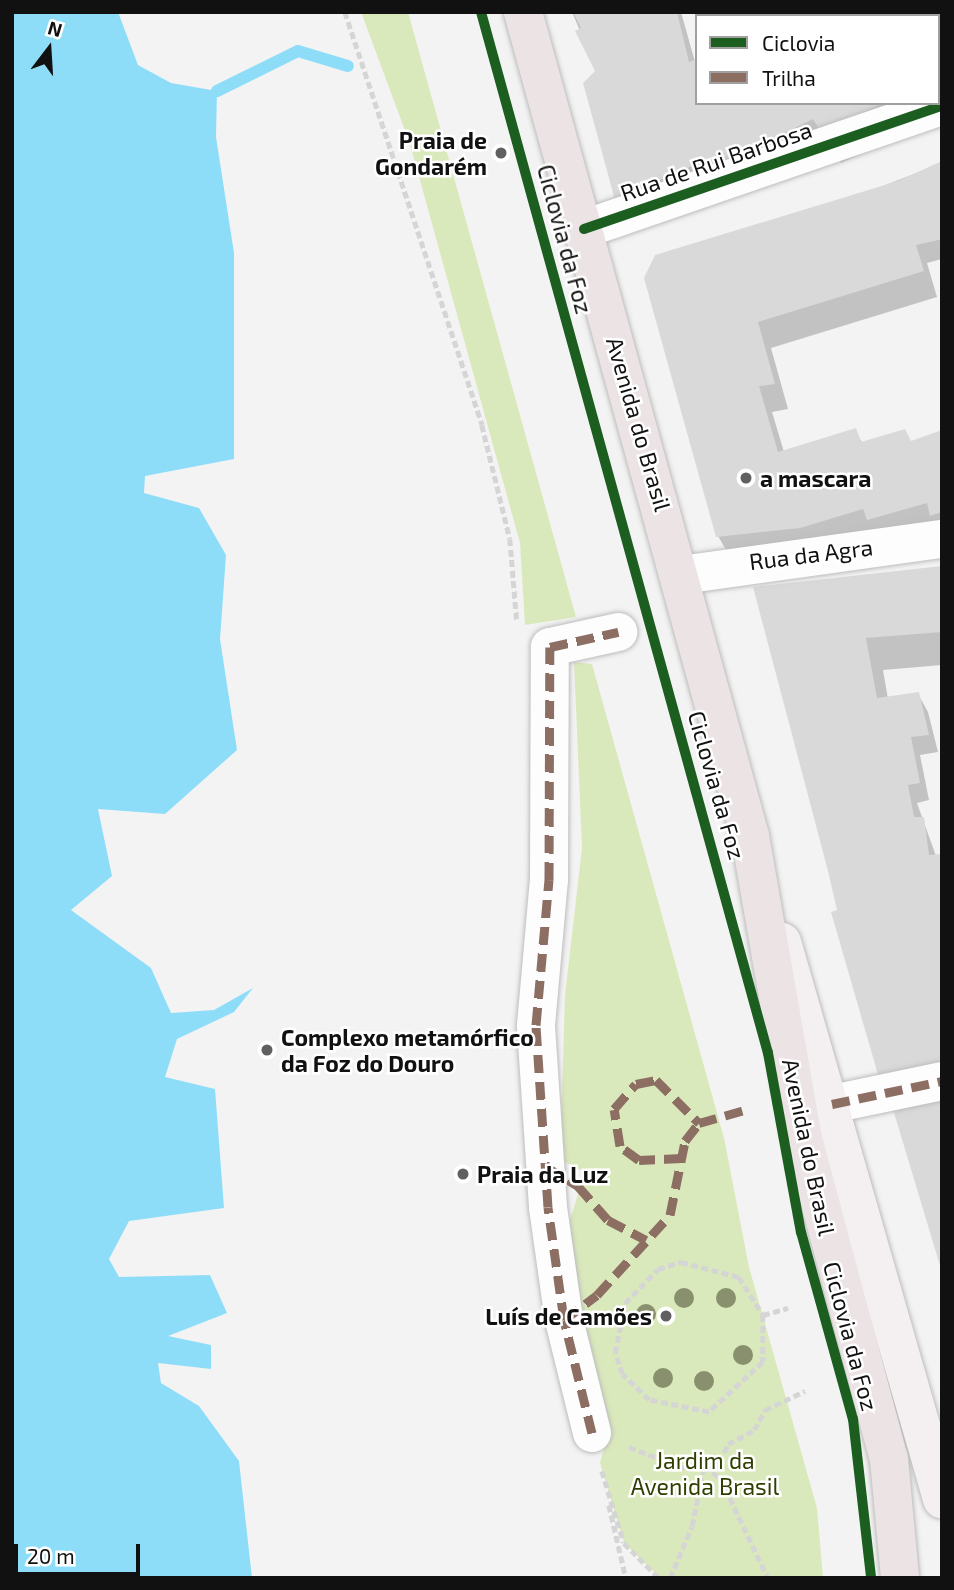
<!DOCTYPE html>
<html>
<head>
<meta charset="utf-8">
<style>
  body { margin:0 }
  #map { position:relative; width:954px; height:1590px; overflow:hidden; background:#f4f3f4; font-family:"Exo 2",sans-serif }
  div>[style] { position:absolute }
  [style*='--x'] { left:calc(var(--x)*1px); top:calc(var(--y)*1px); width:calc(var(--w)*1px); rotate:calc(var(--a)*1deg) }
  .green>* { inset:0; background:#dae9bb }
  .water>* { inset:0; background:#8eddf8 }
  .shadow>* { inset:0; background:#0003 }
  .stream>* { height:12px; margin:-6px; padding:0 6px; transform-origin:6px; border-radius:6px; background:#8eddf8 }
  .building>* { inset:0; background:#dad9da }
  .path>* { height:4.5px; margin-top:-2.25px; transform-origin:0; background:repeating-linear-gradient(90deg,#d6d5d6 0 7px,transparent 0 10.5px) }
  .roads { filter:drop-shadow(0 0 2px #bdbdbd) drop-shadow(0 0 2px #bdbdbd) }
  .street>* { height:38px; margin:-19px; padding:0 19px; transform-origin:19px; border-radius:19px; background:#fdfdfd }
  .secondary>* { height:38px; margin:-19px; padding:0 19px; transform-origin:19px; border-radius:19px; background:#f4f0f1 }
  .primary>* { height:38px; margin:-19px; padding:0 19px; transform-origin:19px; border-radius:19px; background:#ece4e4 }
  .quiet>* { height:9px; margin-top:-4.5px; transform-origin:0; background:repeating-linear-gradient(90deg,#8d6e63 0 18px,transparent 0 27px) }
  .cycleway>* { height:10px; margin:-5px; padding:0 5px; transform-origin:5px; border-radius:5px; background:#1b5e20 }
  .trees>* { width:20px; height:20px; margin:-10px; border-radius:50%; background:#88906e }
  .dots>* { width:19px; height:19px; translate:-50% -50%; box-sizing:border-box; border:4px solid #fff; border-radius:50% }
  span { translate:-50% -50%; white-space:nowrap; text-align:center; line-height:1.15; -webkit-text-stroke:5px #fff; paint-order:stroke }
  .poi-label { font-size:23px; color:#121112; font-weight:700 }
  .right { translate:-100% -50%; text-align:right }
  .left { translate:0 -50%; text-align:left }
  .street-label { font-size:23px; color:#121112 }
  .park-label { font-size:23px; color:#2f3f00 }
  .frame { position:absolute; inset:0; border:14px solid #121112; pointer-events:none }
  .legend { position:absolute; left:695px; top:14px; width:245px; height:91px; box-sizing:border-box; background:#fff; border:2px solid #a0a0a0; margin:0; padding:9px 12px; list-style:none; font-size:21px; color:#121112 }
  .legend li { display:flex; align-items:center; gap:14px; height:35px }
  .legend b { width:35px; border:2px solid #a0a0a0 }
  .north { position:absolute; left:14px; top:14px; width:70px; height:70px; -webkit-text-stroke:5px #fff; paint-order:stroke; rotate:17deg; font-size:19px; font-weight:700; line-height:28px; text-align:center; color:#121112 }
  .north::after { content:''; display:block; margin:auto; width:24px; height:32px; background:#121112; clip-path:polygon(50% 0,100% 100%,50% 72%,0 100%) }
  .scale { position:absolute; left:14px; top:1544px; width:126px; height:32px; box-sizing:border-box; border:4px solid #121112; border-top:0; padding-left:9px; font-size:21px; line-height:24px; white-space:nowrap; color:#121112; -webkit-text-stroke:5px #fff; paint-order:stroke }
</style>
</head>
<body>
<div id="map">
  <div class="green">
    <i style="clip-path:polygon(361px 12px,408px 12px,576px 617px,525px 625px,520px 543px,410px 144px)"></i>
    <i style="clip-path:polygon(574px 662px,592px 664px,724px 1138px,749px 1267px,817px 1508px,823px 1578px,660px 1578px,624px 1543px,600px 1463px,609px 1428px,597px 1398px,568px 1226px,585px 1172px,560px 1160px,565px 995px,582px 848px)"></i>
  </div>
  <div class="water">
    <i style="clip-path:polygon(12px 12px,118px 12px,138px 65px,171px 83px,217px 91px,216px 137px,234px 253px,234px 459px,145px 476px,144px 493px,199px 508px,226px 555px,220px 639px,237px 750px,165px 814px,98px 809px,112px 876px,71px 910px,151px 968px,171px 1013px,214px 1010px,253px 988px,234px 1012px,177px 1039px,165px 1077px,215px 1089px,224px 1208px,129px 1221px,109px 1259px,119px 1277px,210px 1275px,227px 1313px,168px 1336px,211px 1345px,211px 1369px,158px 1363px,161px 1383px,199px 1406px,239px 1461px,252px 1578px,12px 1578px)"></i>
  </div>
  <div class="shadow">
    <i style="clip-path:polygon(572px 12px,681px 12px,695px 62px,697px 103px,938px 103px,938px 16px,897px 12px,942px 12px,942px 125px,934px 121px,841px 163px,833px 150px,734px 198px,729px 189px,635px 231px,597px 71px)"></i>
    <i style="clip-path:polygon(942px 163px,942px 259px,927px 263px,937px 297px,771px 348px,788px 409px,772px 412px,784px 452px,855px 430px,863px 444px,911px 443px,942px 433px,942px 533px,733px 562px,718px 536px,645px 279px)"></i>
    <i style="clip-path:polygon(942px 568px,942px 665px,883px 670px,888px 699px,918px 694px,928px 712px,938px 752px,920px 755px,929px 800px,917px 803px,936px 856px,839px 911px,755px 589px)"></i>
  </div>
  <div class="stream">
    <i style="--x:217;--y:91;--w:90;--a:-26.3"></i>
    <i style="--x:298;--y:51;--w:52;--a:16.7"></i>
  </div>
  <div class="building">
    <i style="clip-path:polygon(573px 12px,677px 12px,689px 62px,697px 59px,697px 103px,884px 103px,821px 132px,813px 119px,715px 167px,710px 158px,615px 200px,583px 83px,595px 71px,575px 31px,581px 28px)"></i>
    <i style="clip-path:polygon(895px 12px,942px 12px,942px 92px,938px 16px)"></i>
    <i style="clip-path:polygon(942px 161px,942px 239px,916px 245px,924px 271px,758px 322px,775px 384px,759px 386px,778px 452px,856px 428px,861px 442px,905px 429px,911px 441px,942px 430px,942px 512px,930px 516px,927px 503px,867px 520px,863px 509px,800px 528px,716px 537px,644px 278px,655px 255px,898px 181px)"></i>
    <i style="clip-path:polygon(942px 566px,942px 632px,866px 638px,877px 698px,919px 692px,929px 735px,911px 737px,920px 783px,908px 785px,914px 817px,924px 817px,929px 855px,942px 854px,942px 1071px,881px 1085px,831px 912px,837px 910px,828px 871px,753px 587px)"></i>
    <i style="clip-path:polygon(942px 1093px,942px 1268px,941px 1269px,892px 1106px)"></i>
  </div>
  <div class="path">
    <i style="--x:345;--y:12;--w:435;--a:71.6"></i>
    <i style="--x:482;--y:425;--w:117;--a:76.2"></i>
    <i style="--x:510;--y:539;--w:83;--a:85.2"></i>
    <i style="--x:681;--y:1262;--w:60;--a:14.5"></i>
    <i style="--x:739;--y:1277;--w:45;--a:57.7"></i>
    <i style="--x:763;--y:1315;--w:47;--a:90"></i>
    <i style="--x:763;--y:1362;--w:74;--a:137.2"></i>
    <i style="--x:709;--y:1412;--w:61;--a:-168.7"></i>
    <i style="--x:649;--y:1400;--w:37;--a:-136"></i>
    <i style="--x:622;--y:1374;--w:22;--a:-108"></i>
    <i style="--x:615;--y:1353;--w:51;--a:-78.7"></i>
    <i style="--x:625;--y:1303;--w:47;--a:-45.9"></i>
    <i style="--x:658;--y:1269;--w:24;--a:-17"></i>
    <i style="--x:763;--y:1315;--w:26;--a:-16"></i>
    <i style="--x:629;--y:1447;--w:62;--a:20.8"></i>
    <i style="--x:687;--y:1469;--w:33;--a:-12"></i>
    <i style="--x:719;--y:1462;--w:20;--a:-63"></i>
    <i style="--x:728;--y:1444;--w:30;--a:-28"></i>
    <i style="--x:754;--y:1430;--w:23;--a:-61"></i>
    <i style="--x:765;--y:1410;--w:44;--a:-25.4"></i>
    <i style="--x:602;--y:1471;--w:75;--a:73"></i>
    <i style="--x:624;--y:1543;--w:49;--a:45"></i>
    <i style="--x:609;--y:1505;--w:75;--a:76.9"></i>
    <i style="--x:670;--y:1578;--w:56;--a:-67.1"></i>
    <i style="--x:692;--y:1526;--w:61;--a:-78.7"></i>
    <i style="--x:704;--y:1466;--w:21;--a:37"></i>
    <i style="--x:721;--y:1479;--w:110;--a:64.6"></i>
  </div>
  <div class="roads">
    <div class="street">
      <i style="--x:584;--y:229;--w:379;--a:-19"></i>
      <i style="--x:681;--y:575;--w:263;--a:-7.9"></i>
      <i style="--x:832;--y:1104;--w:112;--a:-11.8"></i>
      <i style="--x:592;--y:1433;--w:116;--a:-103.9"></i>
      <i style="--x:564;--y:1320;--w:114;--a:-98.1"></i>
      <i style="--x:548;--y:1207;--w:182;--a:-93.8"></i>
      <i style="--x:536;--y:1025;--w:146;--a:-84.9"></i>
      <i style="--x:549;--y:880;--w:233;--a:-89.8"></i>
      <i style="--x:550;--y:647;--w:70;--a:-12.4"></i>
    </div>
    <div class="secondary">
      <i style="--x:782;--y:942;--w:580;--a:73.97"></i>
    </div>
    <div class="primary">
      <i style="--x:523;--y:12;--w:855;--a:74.6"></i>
      <i style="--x:750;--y:836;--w:303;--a:80.1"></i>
      <i style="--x:802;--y:1135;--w:335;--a:75"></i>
      <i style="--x:889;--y:1459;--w:120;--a:84.7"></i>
    </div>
  </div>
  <div class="quiet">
    <i style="--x:832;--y:1104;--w:112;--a:-11.8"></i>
    <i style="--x:682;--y:1158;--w:43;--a:177.3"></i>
    <i style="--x:639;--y:1160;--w:24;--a:-144"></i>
    <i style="--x:620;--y:1146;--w:37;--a:-99"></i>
    <i style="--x:614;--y:1109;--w:33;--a:-49"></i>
    <i style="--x:636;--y:1084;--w:20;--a:-11"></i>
    <i style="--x:656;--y:1080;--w:61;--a:45"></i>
    <i style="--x:545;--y:1166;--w:39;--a:31"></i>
    <i style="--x:578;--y:1186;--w:45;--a:48.6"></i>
    <i style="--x:608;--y:1220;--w:43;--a:27.8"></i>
    <i style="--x:564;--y:1320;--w:41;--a:-37.1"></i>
    <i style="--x:597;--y:1295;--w:108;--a:-47.6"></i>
    <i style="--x:670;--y:1215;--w:76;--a:-78.5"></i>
    <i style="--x:685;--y:1141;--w:23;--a:-52"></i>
    <i style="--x:699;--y:1123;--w:51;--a:-15.9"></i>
    <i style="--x:592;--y:1433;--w:116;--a:-103.9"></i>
    <i style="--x:564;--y:1320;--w:114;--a:-98.1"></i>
    <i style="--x:548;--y:1207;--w:182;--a:-93.8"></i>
    <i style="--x:536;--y:1025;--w:146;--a:-84.9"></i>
    <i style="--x:549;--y:880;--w:233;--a:-89.8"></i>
    <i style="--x:550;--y:647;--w:70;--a:-12.4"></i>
  </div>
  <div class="cycleway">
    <i style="--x:481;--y:12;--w:1080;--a:74.59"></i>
    <i style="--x:768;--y:1053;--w:182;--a:79.6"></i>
    <i style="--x:801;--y:1232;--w:194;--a:74.5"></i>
    <i style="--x:853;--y:1419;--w:160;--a:83.5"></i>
    <i style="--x:584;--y:229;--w:379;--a:-19"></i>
  </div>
  <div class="trees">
    <i style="left:684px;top:1298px"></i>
    <i style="left:726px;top:1298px"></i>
    <i style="left:646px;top:1314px"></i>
    <i style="left:743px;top:1355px"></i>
    <i style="left:663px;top:1378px"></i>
    <i style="left:704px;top:1381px"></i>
  </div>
  <div class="dots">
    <i style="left:501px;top:153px;background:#616061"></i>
    <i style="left:746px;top:478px;background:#616061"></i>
    <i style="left:267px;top:1050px;background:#616061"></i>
    <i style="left:463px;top:1174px;background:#616061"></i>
    <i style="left:666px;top:1316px;background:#616061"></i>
  </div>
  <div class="poi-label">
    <span class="right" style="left:487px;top:153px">Praia de<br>Gondarém</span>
    <span class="left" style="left:760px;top:478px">a mascara</span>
    <span class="left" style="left:281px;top:1050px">Complexo metamórfico<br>da Foz do Douro</span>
    <span class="left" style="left:477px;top:1174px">Praia da Luz</span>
    <span class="right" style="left:652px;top:1316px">Luís de Camões</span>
  </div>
  <div class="street-label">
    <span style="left:716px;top:161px;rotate:-19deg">Rua de Rui Barbosa</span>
    <span style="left:565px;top:239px;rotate:75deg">Ciclovia da Foz</span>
    <span style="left:639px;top:424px;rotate:74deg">Avenida do Brasil</span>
    <span style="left:811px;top:554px;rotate:-7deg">Rua da Agra</span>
    <span style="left:717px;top:785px;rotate:74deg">Ciclovia da Foz</span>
    <span style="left:809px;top:1147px;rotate:78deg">Avenida do Brasil</span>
    <span style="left:851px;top:1336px;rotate:75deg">Ciclovia da Foz</span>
  </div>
  <div class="park-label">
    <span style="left:705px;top:1473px">Jardim da<br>Avenida Brasil</span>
  </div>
  <div class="frame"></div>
  <ul class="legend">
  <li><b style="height:9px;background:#1b5e20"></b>Ciclovia</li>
  <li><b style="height:9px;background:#8d6e63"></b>Trilha</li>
  </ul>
  <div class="north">N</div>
  <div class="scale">20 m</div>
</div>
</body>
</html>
